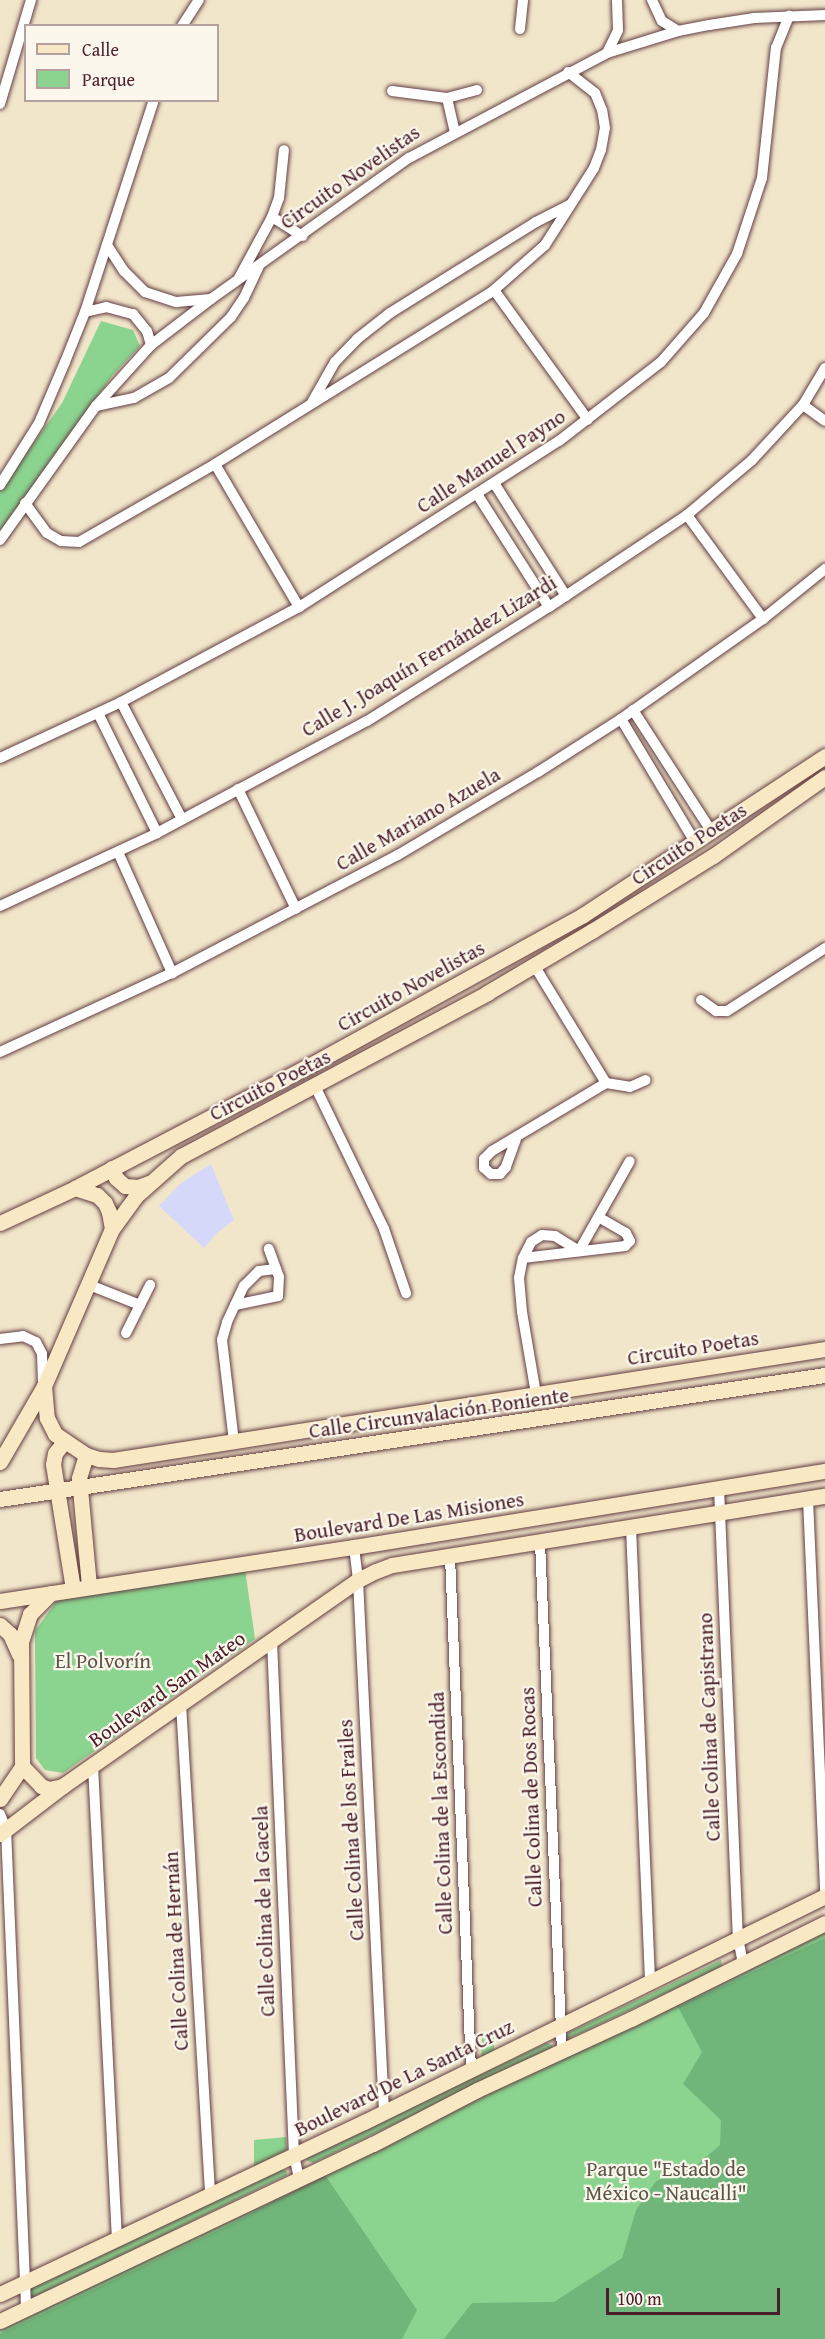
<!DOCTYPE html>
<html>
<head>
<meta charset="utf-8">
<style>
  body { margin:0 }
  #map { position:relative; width:825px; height:2339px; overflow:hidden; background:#f2e6ca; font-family:"Gentium Book Plus",serif }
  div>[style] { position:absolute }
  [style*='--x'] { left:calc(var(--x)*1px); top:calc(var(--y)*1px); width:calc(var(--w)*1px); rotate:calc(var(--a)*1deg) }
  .built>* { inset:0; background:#d6d8f9 }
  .green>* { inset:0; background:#8bd48f }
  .forest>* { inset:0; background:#70b67a }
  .roads { filter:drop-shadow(0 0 2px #633d43) drop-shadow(0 0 2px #633d43) }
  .street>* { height:10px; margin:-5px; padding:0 5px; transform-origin:5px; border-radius:5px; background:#fff }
  .secondary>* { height:15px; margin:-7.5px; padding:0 7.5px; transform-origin:7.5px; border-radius:7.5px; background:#f8e8c3 }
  span { translate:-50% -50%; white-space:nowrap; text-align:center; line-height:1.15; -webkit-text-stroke:4.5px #fbf7ec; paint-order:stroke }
  .street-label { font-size:21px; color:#4a1f2b }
  .park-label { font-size:21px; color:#5e5549 }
  .legend { position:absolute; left:24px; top:24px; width:195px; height:78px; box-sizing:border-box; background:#fbf7ec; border:2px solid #b4a19f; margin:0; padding:8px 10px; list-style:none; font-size:18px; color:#4a1f2b }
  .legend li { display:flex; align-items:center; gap:12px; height:30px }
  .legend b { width:30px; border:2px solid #b4a19f }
  .scale { position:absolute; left:606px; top:2288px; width:174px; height:27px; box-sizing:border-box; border:3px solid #4a1f2b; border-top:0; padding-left:8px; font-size:18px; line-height:21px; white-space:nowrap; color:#4a1f2b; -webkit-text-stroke:4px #fbf7ec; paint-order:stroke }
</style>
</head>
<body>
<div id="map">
  <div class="built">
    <i style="clip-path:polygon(211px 1164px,234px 1220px,217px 1233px,204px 1248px,159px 1206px,181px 1183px)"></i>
  </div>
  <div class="green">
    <i style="clip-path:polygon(101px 321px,133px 330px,140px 346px,112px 376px,0 531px,0 491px,62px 403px)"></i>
    <i style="clip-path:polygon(245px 1569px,255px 1639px,63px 1773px,45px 1770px,36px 1758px,35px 1631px,58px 1599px)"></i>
    <i style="clip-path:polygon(825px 1932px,825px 2339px,0 2339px,0 2327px)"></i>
    <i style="clip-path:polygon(721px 1960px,722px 1967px,566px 2040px,566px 2035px,570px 2032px)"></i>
    <i style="clip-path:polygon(482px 2037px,494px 2037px,494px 2052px,481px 2058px)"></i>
    <i style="clip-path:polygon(547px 2043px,553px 2046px,550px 2050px,313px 2163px,306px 2160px,314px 2153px)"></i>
    <i style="clip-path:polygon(286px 2137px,287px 2151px,254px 2167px,254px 2140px)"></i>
    <i style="clip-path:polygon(282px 2169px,287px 2171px,287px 2175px,92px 2270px,32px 2298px,31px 2296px,31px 2288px)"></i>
  </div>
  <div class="forest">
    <i style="clip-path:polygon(825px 1938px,825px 2339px,444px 2339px,472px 2303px,554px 2302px,622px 2258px,636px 2210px,656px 2181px,698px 2164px,720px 2145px,721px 2120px,683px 2084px,702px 2052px,678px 2007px)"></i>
    <i style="clip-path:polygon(325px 2175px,417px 2310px,402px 2339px,0 2339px,0 2334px,229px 2225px)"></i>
  </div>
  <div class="roads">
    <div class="street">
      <i style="--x:652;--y:0;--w:23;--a:65"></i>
      <i style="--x:662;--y:21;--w:19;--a:32"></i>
      <i style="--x:182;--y:26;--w:31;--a:-57"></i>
      <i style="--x:520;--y:29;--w:29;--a:-84"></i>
      <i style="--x:607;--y:53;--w:25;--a:-64"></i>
      <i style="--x:618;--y:30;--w:30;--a:-92"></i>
      <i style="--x:392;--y:91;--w:55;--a:7.3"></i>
      <i style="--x:447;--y:98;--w:31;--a:-15"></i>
      <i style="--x:447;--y:98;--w:35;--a:77"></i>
      <i style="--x:0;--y:104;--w:109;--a:-73.4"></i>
      <i style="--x:272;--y:217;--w:36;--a:32"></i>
      <i style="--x:107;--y:245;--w:31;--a:57"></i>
      <i style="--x:124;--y:271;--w:30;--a:45"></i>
      <i style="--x:145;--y:292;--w:33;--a:18"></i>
      <i style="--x:176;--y:302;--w:35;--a:-5"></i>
      <i style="--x:239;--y:278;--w:69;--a:-61.6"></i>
      <i style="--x:272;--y:217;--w:20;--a:-70"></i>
      <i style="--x:279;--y:198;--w:48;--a:-84.1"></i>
      <i style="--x:494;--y:290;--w:160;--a:54.1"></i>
      <i style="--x:85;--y:312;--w:22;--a:-13"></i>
      <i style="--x:106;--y:307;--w:28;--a:15"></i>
      <i style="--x:133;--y:314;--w:22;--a:51"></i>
      <i style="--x:147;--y:331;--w:15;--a:74"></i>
      <i style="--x:311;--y:404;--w:48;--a:-60.3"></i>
      <i style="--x:335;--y:362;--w:32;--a:-46"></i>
      <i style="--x:357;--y:339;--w:42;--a:-38.2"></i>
      <i style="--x:390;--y:313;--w:172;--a:-31.9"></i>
      <i style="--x:536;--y:222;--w:38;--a:-27"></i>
      <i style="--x:803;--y:405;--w:27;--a:36"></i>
      <i style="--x:96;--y:406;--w:39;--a:-12"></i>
      <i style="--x:134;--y:398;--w:40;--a:-29.7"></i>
      <i style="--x:169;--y:378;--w:87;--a:-44.5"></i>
      <i style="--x:231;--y:317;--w:23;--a:-56"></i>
      <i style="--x:244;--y:298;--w:35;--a:-65"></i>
      <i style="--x:215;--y:464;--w:166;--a:59.6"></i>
      <i style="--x:494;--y:483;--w:134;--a:57.5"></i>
      <i style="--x:0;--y:485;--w:73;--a:-57.8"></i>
      <i style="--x:39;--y:423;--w:66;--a:-66.9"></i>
      <i style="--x:65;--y:362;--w:54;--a:-68.2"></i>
      <i style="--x:85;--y:312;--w:223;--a:-72"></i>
      <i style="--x:477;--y:494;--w:134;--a:57.5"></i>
      <i style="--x:25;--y:503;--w:37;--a:54"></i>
      <i style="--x:47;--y:533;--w:16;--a:30"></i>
      <i style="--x:61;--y:541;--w:18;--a:3"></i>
      <i style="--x:79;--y:542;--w:157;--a:-29.8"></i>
      <i style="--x:215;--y:464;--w:329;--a:-31.9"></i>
      <i style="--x:494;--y:290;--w:68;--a:-41.4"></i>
      <i style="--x:545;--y:245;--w:91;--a:-57.5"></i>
      <i style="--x:594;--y:168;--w:19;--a:-69"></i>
      <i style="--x:601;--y:150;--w:22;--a:-80"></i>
      <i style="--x:605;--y:128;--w:18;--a:-99"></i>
      <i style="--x:602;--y:110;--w:18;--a:-112"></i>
      <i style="--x:595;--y:93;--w:34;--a:-142"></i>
      <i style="--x:687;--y:515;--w:129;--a:53.8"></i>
      <i style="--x:0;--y:540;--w:165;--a:-54.4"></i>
      <i style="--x:96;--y:406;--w:82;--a:-48"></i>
      <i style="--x:151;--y:345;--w:76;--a:-37.5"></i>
      <i style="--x:211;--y:299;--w:243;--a:-35.5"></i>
      <i style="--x:409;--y:158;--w:224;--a:-27.9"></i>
      <i style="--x:607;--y:53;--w:74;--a:-17.2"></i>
      <i style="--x:678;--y:31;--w:32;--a:-11"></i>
      <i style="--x:709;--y:25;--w:46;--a:-8.8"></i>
      <i style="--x:754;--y:18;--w:71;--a:-2.4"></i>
      <i style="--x:121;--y:702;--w:132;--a:62.5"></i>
      <i style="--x:633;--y:710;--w:145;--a:57.1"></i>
      <i style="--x:98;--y:713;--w:134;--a:63.8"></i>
      <i style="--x:621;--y:719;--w:144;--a:59"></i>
      <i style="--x:0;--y:758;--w:133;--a:-24.8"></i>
      <i style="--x:121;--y:702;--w:202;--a:-28.1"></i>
      <i style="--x:299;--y:607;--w:308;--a:-32.6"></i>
      <i style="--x:559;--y:441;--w:129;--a:-37.8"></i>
      <i style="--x:661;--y:362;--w:65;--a:-48.7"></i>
      <i style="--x:704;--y:313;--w:68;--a:-60.8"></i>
      <i style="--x:737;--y:254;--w:80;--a:-71.8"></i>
      <i style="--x:762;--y:178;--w:131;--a:-83.9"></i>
      <i style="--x:776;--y:48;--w:35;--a:-68"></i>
      <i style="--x:238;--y:789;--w:133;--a:64.2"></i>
      <i style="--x:118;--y:852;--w:133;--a:65.9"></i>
      <i style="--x:0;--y:906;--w:173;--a:-24.9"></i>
      <i style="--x:157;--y:833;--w:238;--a:-28.1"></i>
      <i style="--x:367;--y:721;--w:215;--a:-32.1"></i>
      <i style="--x:549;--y:607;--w:166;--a:-33.7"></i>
      <i style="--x:687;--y:515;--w:85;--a:-40.2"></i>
      <i style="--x:752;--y:460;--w:75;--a:-47.2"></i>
      <i style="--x:803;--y:405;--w:43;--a:-59.3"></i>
      <i style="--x:534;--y:965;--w:138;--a:58.6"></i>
      <i style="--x:606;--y:1083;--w:24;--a:9"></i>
      <i style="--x:630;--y:1087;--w:17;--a:-24"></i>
      <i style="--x:701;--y:1000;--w:19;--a:36"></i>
      <i style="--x:716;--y:1011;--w:11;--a:0"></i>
      <i style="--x:727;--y:1011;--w:117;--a:-32.7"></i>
      <i style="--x:0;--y:1052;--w:189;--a:-24.7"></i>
      <i style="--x:172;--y:973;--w:255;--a:-27.6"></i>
      <i style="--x:398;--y:855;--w:163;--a:-30.7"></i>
      <i style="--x:538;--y:772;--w:98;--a:-32.6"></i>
      <i style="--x:621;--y:719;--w:174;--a:-35.2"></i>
      <i style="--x:763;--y:619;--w:80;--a:-38.9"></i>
      <i style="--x:315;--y:1086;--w:159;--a:64.2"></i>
      <i style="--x:384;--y:1229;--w:68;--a:71"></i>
      <i style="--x:516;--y:1139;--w:30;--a:110"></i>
      <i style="--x:506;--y:1167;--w:9;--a:131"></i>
      <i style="--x:500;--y:1174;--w:9;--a:180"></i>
      <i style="--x:491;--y:1174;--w:9;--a:-139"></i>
      <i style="--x:484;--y:1168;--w:9;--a:-90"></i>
      <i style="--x:484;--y:1159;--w:11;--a:-45"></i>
      <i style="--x:492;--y:1151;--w:133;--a:-30.8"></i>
      <i style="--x:523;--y:1258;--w:103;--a:-6.7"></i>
      <i style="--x:625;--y:1246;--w:7;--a:-45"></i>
      <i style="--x:630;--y:1241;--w:9;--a:-117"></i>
      <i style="--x:626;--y:1233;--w:32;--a:-150"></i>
      <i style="--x:87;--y:1284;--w:57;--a:21.6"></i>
      <i style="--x:235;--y:1305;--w:44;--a:-11.8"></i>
      <i style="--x:278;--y:1296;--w:19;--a:-87"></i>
      <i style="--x:279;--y:1277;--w:30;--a:-110"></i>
      <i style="--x:126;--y:1333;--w:54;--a:-63.4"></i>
      <i style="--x:0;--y:1339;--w:23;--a:-7"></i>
      <i style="--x:23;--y:1336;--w:14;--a:25"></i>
      <i style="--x:36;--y:1342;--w:13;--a:63"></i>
      <i style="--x:42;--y:1354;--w:28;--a:88"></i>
      <i style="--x:536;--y:1394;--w:83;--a:-99.7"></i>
      <i style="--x:522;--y:1312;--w:34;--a:-95"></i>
      <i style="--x:519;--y:1278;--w:20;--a:-79"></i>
      <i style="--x:523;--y:1258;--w:18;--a:-63"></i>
      <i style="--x:531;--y:1242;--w:13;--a:-32"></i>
      <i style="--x:542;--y:1235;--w:13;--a:4"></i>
      <i style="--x:555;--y:1236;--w:28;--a:32"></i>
      <i style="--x:579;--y:1251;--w:103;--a:-60.5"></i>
      <i style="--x:234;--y:1442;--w:103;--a:-96.7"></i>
      <i style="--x:222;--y:1340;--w:19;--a:-74"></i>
      <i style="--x:227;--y:1322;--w:40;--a:-65"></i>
      <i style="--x:244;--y:1286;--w:21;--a:-45"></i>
      <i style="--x:259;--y:1271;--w:17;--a:-7"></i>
      <i style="--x:719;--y:1488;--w:450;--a:87.6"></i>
      <i style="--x:738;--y:1938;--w:26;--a:79"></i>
      <i style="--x:808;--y:1499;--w:397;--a:87.5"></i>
      <i style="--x:631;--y:1527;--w:454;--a:87.6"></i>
      <i style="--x:540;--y:1542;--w:509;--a:87.53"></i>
      <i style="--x:354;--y:1547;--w:33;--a:83"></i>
      <i style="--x:358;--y:1580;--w:533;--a:87.2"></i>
      <i style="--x:450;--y:1556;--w:513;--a:87.66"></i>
      <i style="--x:272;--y:1641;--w:514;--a:87.55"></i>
      <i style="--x:294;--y:2155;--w:24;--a:78"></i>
      <i style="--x:181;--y:1704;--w:492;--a:86.6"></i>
      <i style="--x:93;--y:1766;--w:475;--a:87.1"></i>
      <i style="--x:0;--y:1814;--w:16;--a:68"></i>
      <i style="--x:6;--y:1829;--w:478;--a:87.6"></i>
    </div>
    <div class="secondary">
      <i style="--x:112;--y:1168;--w:11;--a:68"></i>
      <i style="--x:116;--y:1178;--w:12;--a:42"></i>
      <i style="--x:125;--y:1186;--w:13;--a:4"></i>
      <i style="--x:138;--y:1187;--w:12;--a:-20"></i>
      <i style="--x:75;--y:1188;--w:23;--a:18"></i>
      <i style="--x:97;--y:1195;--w:11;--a:45"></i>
      <i style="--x:105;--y:1203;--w:10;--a:66"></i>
      <i style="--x:109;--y:1212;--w:17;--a:80"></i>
      <i style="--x:0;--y:1223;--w:83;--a:-25"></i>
      <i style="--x:75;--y:1188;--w:259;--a:-27.6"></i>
      <i style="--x:305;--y:1068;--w:317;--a:-28.8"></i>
      <i style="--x:583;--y:915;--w:290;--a:-33.3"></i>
      <i style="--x:44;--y:1386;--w:32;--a:85"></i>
      <i style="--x:47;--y:1418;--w:18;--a:63"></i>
      <i style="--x:55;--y:1434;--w:37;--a:34"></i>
      <i style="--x:86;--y:1455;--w:14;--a:17"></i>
      <i style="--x:99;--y:1459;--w:14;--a:4"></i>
      <i style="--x:113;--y:1460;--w:721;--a:-8.86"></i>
      <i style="--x:64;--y:1442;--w:14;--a:129"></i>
      <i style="--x:55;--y:1453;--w:11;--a:100"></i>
      <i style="--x:53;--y:1464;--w:127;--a:80.9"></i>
      <i style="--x:86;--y:1455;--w:24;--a:107"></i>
      <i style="--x:79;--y:1478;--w:108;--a:84.7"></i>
      <i style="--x:0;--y:1462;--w:88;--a:-59.9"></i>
      <i style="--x:44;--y:1386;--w:171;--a:-66.6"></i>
      <i style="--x:112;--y:1229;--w:41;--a:-54"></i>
      <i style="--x:136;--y:1196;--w:60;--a:-41.6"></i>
      <i style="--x:181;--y:1156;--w:347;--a:-28"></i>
      <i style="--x:487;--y:993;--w:122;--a:-30.6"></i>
      <i style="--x:592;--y:931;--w:142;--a:-31.8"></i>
      <i style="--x:713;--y:856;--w:137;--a:-35.2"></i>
      <i style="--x:0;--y:1499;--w:834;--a:-8.55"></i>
      <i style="--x:51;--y:1593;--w:30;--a:135"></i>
      <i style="--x:30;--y:1614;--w:29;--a:108"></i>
      <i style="--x:21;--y:1642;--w:124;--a:89.5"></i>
      <i style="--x:22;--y:1766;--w:28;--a:46"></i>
      <i style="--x:41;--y:1786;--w:9;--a:21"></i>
      <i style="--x:49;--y:1789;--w:14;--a:-12"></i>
      <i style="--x:0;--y:1601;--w:358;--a:-8.7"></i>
      <i style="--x:354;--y:1547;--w:477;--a:-9.2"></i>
      <i style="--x:0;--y:1625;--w:13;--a:42"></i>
      <i style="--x:10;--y:1634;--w:22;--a:66"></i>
      <i style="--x:0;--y:1799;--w:40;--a:-56"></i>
      <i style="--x:0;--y:1834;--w:81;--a:-37.4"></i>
      <i style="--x:64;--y:1785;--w:358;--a:-34.9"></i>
      <i style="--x:358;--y:1580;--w:20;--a:-27"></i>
      <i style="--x:376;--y:1571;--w:17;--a:-21"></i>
      <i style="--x:392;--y:1565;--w:438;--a:-9.1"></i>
      <i style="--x:0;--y:2294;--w:403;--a:-25.3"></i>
      <i style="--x:364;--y:2122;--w:513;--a:-26.12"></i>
      <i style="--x:0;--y:2321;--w:413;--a:-25.4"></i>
      <i style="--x:373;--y:2144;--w:117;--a:-27.4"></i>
      <i style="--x:477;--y:2090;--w:170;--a:-24.8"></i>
      <i style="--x:631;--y:2019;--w:216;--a:-26.3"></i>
    </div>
  </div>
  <div class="street-label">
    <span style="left:350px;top:177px;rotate:-35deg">Circuito Novelistas</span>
    <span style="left:491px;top:461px;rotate:-33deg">Calle Manuel Payno</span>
    <span style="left:429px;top:656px;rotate:-31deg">Calle J. Joaquín Fernández Lizardi</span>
    <span style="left:418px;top:819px;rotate:-30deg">Calle Mariano Azuela</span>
    <span style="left:689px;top:844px;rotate:-33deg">Circuito Poetas</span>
    <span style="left:411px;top:986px;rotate:-29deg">Circuito Novelistas</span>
    <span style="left:270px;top:1085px;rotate:-27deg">Circuito Poetas</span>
    <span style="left:693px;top:1348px;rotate:-9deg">Circuito Poetas</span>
    <span style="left:439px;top:1413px;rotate:-8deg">Calle Circunvalación Poniente</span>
    <span style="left:409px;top:1517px;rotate:-9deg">Boulevard De Las Misiones</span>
    <span style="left:167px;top:1689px;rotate:-35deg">Boulevard San Mateo</span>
    <span style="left:709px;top:1727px;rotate:-92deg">Calle Colina de Capistrano</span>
    <span style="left:531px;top:1797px;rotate:-92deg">Calle Colina de Dos Rocas</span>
    <span style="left:441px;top:1813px;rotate:-92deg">Calle Colina de la Escondida</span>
    <span style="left:351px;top:1830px;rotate:-93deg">Calle Colina de los Frailes</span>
    <span style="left:264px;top:1911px;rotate:-92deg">Calle Colina de la Gacela</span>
    <span style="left:176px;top:1951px;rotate:-93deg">Calle Colina de Hernán</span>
    <span style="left:404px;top:2078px;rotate:-26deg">Boulevard De La Santa Cruz</span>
  </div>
  <div class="park-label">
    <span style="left:103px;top:1661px">El Polvorín</span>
    <span style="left:666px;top:2181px">Parque "Estado de<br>México - Naucalli"</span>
  </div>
  <ul class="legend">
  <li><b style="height:8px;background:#f8e8c3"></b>Calle</li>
  <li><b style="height:16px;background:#8bd48f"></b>Parque</li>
  </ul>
  <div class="scale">100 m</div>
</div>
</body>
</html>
